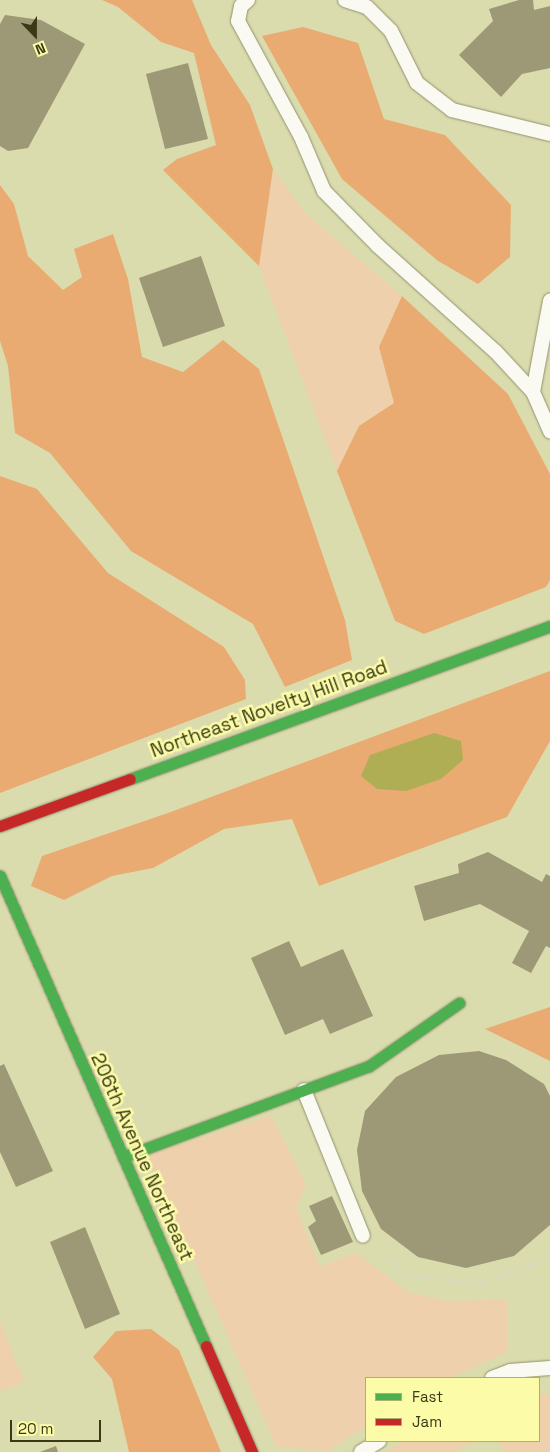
<!DOCTYPE html>
<html>
<head>
<meta charset="utf-8">
<style>
  body { margin:0 }
  #map { position:relative; width:550px; height:1452px; overflow:hidden; background:#dbdcae; font-family:"Space Grotesk",sans-serif }
  div>[style] { position:absolute }
  [style*='--x'] { left:calc(var(--x)*1px); top:calc(var(--y)*1px); width:calc(var(--w)*1px); rotate:calc(var(--a)*1deg) }
  .green>* { inset:0; background:#eed0ac }
  .forest>* { inset:0; background:#e9ab71 }
  .water>* { inset:0; background:#b0ae54 }
  .building>* { inset:0; background:#9d9875 }
  .path>* { height:3px; margin-top:-1.5px; transform-origin:0; background:repeating-linear-gradient(90deg,#d8d8c9 0 2.5px,transparent 0 6.5px) }
  .roads { filter:drop-shadow(0 0 1px #93936e) drop-shadow(0 0 1px #93936e) }
  .lane>* { height:14px; margin:-7px; padding:0 7px; transform-origin:7px; border-radius:7px; background:#fafaf3 }
  .fast>* { height:11px; margin:-5.5px; padding:0 5.5px; transform-origin:5.5px; border-radius:5.5px; background:#4caf50 }
  .jam>* { height:11px; margin:-5.5px; padding:0 5.5px; transform-origin:5.5px; border-radius:5.5px; background:#c62828 }
  span { translate:-50% -50%; white-space:nowrap; text-align:center; line-height:1.15; -webkit-text-stroke:5px #fcfca8; paint-order:stroke }
  .street-label { font-size:19px; color:#393916 }
  .legend { position:absolute; left:365px; top:1377px; width:175px; height:65px; box-sizing:border-box; background:#fcfca8; border:1px solid #aeae6e; margin:0; padding:6px 9px; list-style:none; font-size:15px; color:#393916 }
  .legend li { display:flex; align-items:center; gap:10px; height:25px }
  .legend b { width:25px; border:1px solid #aeae6e }
  .north { position:absolute; left:10px; top:10px; width:50px; height:50px; -webkit-text-stroke:4px #fcfca8; paint-order:stroke; rotate:158deg; font-size:14px; font-weight:700; line-height:20px; text-align:center; color:#393916 }
  .north::after { content:''; display:block; margin:auto; width:18px; height:22px; background:#393916; clip-path:polygon(50% 0,100% 100%,50% 72%,0 100%) }
  .scale { position:absolute; left:10px; top:1420px; width:91px; height:22px; box-sizing:border-box; border:2px solid #393916; border-top:0; padding-left:6px; font-size:15px; line-height:18px; white-space:nowrap; color:#393916; -webkit-text-stroke:4px #fcfca8; paint-order:stroke }
</style>
</head>
<body>
<div id="map">
  <div class="green">
    <i style="clip-path:polygon(273px 169px,306px 214px,402px 296px,379px 347px,394px 403px,359px 426px,337px 471px,259px 266px)"></i>
    <i style="clip-path:polygon(271px 1115px,306px 1184px,296px 1208px,320px 1266px,356px 1253px,408px 1292px,447px 1301px,507px 1299px,507px 1352px,451px 1378px,366px 1378px,366px 1426px,328px 1451px,276px 1446px,148px 1155px)"></i>
    <i style="clip-path:polygon(0 1322px,24px 1382px,0 1391px)"></i>
    <i style="clip-path:polygon(550px 1393px,550px 1452px,504px 1452px,499px 1441px,539px 1441px,539px 1394px)"></i>
    <i style="clip-path:polygon(406px 1441px,480px 1441px,451px 1452px,383px 1452px)"></i>
  </div>
  <div class="forest">
    <i style="clip-path:polygon(102px 0,192px 0,211px 45px,250px 105px,273px 169px,259px 266px,163px 170px,177px 159px,216px 145px,194px 53px,161px 42px,118px 7px)"></i>
    <i style="clip-path:polygon(303px 27px,358px 43px,384px 119px,445px 135px,511px 205px,510px 257px,478px 284px,438px 261px,342px 179px,262px 36px)"></i>
    <i style="clip-path:polygon(0 185px,14px 204px,28px 256px,63px 290px,82px 277px,74px 249px,113px 234px,128px 279px,142px 357px,183px 372px,223px 340px,259px 369px,345px 620px,352px 660px,285px 687px,253px 624px,131px 551px,50px 453px,15px 433px,8px 366px,0 341px)"></i>
    <i style="clip-path:polygon(402px 296px,508px 394px,550px 474px,550px 580px,546px 587px,424px 634px,395px 621px,337px 471px,359px 426px,394px 403px,379px 347px)"></i>
    <i style="clip-path:polygon(0 476px,37px 489px,108px 573px,224px 647px,245px 680px,246px 699px,0 793px)"></i>
    <i style="clip-path:polygon(550px 671px,550px 741px,507px 817px,319px 886px,292px 819px,224px 829px,153px 868px,112px 876px,64px 900px,31px 886px,42px 856px,168px 813px)"></i>
    <i style="clip-path:polygon(550px 1007px,550px 1061px,485px 1029px)"></i>
    <i style="clip-path:polygon(151px 1329px,179px 1350px,221px 1452px,129px 1452px,112px 1379px,93px 1357px,116px 1331px)"></i>
  </div>
  <div class="water">
    <i style="clip-path:polygon(434px 733px,461px 741px,463px 760px,441px 779px,406px 791px,377px 789px,361px 776px,370px 755px)"></i>
  </div>
  <div class="building">
    <i style="clip-path:polygon(519px 0,533px 0,534px 10px,550px 6px,550px 68px,522px 74px,501px 97px,459px 55px,493px 21px,489px 9px)"></i>
    <i style="clip-path:polygon(5px 15px,41px 20px,85px 44px,28px 148px,8px 151px,0 146px,0 24px)"></i>
    <i style="clip-path:polygon(188px 63px,208px 139px,165px 149px,146px 74px)"></i>
    <i style="clip-path:polygon(201px 256px,225px 326px,163px 347px,139px 278px)"></i>
    <i style="clip-path:polygon(488px 852px,542px 882px,546px 874px,550px 876px,550px 948px,546px 946px,531px 973px,512px 963px,529px 931px,480px 904px,424px 921px,414px 886px,459px 873px,458px 864px)"></i>
    <i style="clip-path:polygon(289px 941px,301px 967px,343px 949px,373px 1016px,330px 1034px,323px 1019px,285px 1035px,251px 958px)"></i>
    <i style="clip-path:polygon(479px 1051px,506px 1060px,544px 1084px,550px 1096px,550px 1225px,514px 1256px,466px 1268px,418px 1257px,381px 1229px,362px 1191px,357px 1150px,365px 1111px,396px 1077px,439px 1055px)"></i>
    <i style="clip-path:polygon(4px 1064px,53px 1171px,16px 1187px,0 1152px,0 1066px)"></i>
    <i style="clip-path:polygon(332px 1196px,353px 1242px,321px 1255px,308px 1227px,316px 1221px,309px 1206px)"></i>
    <i style="clip-path:polygon(85px 1227px,120px 1314px,85px 1329px,50px 1242px)"></i>
    <i style="clip-path:polygon(56px 1446px,58px 1452px,40px 1452px)"></i>
  </div>
  <div class="path">
    <i style="--x:378;--y:1249;--w:41;--a:41.1"></i>
    <i style="--x:409;--y:1276;--w:77;--a:5.2"></i>
    <i style="--x:486;--y:1283;--w:69;--a:-22.1"></i>
  </div>
  <div class="roads">
    <div class="lane">
      <i style="--x:248;--y:0;--w:9;--a:139"></i>
      <i style="--x:241;--y:6;--w:15;--a:101"></i>
      <i style="--x:238;--y:21;--w:132;--a:61.5"></i>
      <i style="--x:301;--y:137;--w:59;--a:66.9"></i>
      <i style="--x:324;--y:191;--w:76;--a:45.5"></i>
      <i style="--x:377;--y:245;--w:160;--a:42"></i>
      <i style="--x:496;--y:352;--w:54;--a:47.2"></i>
      <i style="--x:533;--y:392;--w:43;--a:66.4"></i>
      <i style="--x:345;--y:0;--w:23;--a:18"></i>
      <i style="--x:367;--y:7;--w:34;--a:45"></i>
      <i style="--x:391;--y:31;--w:58;--a:63.4"></i>
      <i style="--x:417;--y:83;--w:44;--a:37.6"></i>
      <i style="--x:452;--y:110;--w:101;--a:13.8"></i>
      <i style="--x:533;--y:392;--w:93;--a:-79.4"></i>
      <i style="--x:304;--y:1090;--w:157;--a:68"></i>
      <i style="--x:492;--y:1378;--w:19;--a:-21"></i>
      <i style="--x:510;--y:1371;--w:40;--a:-4.3"></i>
      <i style="--x:361;--y:1452;--w:21;--a:-31"></i>
    </div>
    <div class="fast">
      <i style="--x:130;--y:779;--w:447;--a:-20"></i>
      <i style="--x:0;--y:876;--w:513;--a:66.33"></i>
      <i style="--x:123;--y:1157;--w:262;--a:-20.3"></i>
      <i style="--x:369;--y:1066;--w:110;--a:-35"></i>
    </div>
    <div class="jam">
      <i style="--x:0;--y:826;--w:138;--a:-19.9"></i>
      <i style="--x:206;--y:1346;--w:116;--a:66.5"></i>
    </div>
  </div>
  <div class="street-label">
    <span style="left:269px;top:709px;rotate:-20deg">Northeast Novelty Hill Road</span>
    <span style="left:142px;top:1157px;rotate:66deg">206th Avenue Northeast</span>
  </div>
  <ul class="legend">
  <li><b style="height:6px;background:#4caf50"></b>Fast</li>
  <li><b style="height:6px;background:#c62828"></b>Jam</li>
  </ul>
  <div class="north">N</div>
  <div class="scale">20 m</div>
</div>
</body>
</html>
